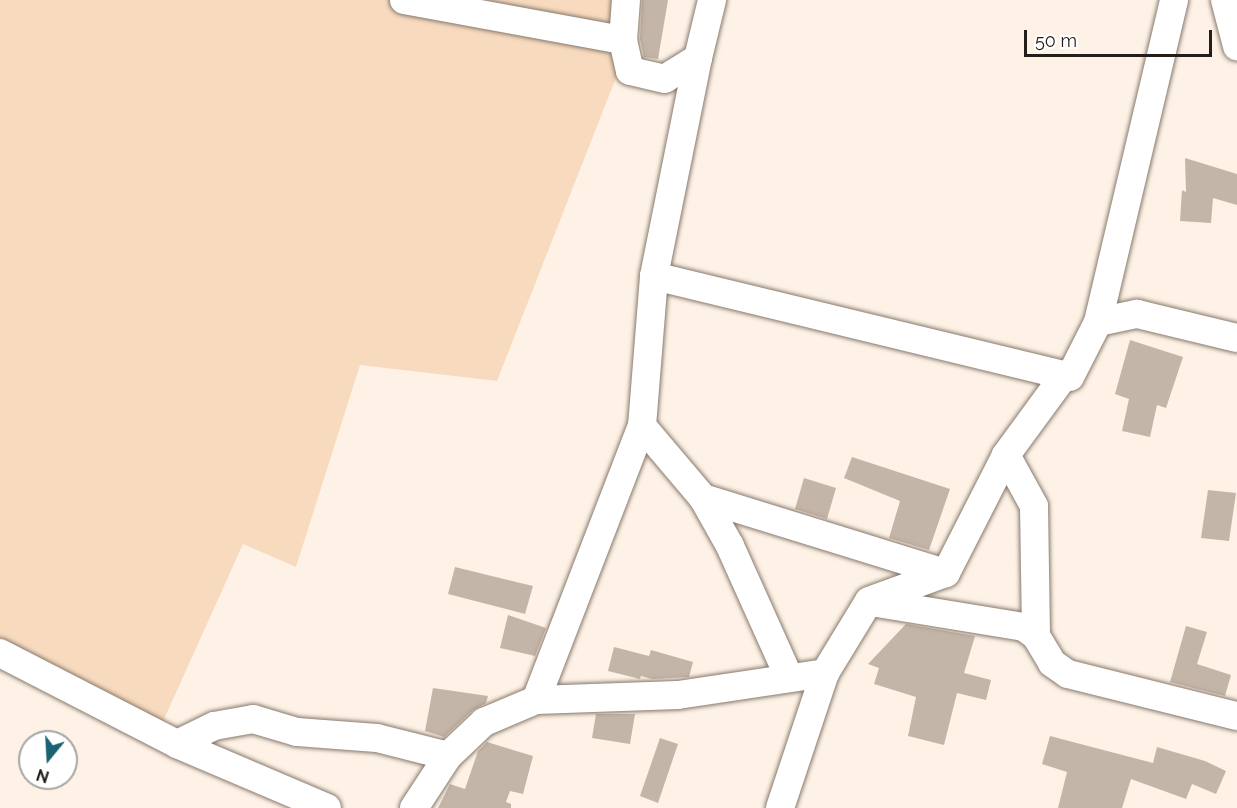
<!DOCTYPE html>
<html>
<head>
<meta charset="utf-8">
<style>
  body { margin:0 }
  #map { position:relative; width:1237px; height:808px; overflow:hidden; background:#fef2e6; font-family:Raleway,sans-serif }
  div>[style] { position:absolute }
  [style*='--x'] { left:calc(var(--x)*1px); top:calc(var(--y)*1px); width:calc(var(--w)*1px); rotate:calc(var(--a)*1deg) }
  .green>* { inset:0; background:#f8dbbf }
  .building>* { inset:0; background:#c3b5a7 }
  .roads { filter:drop-shadow(0 0 2px #87796c) drop-shadow(0 0 2px #87796c) }
  .street>* { height:28px; margin:-14px; padding:0 14px; transform-origin:14px; border-radius:14px; background:#fff }
  span { translate:-50% -50%; white-space:nowrap; text-align:center; line-height:1.15; -webkit-text-stroke:4.5px #fff; paint-order:stroke }
  .north { position:absolute; left:18px; top:730px; width:60px; height:60px; box-sizing:border-box; background:#fff; border:2px solid #a7a5a3; border-radius:50%; rotate:198deg; font-size:16px; font-weight:700; line-height:24px; text-align:center; color:#231e19 }
  .north::after { content:''; display:block; margin:auto; width:21px; height:27px; background:#1a6271; clip-path:polygon(50% 0,100% 100%,50% 72%,0 100%) }
  .scale { position:absolute; left:1024px; top:30px; width:188px; height:27px; box-sizing:border-box; border:3px solid #231e19; border-top:0; padding-left:8px; font-size:18px; line-height:21px; white-space:nowrap; color:#231e19; -webkit-text-stroke:4px #fff; paint-order:stroke }
</style>
</head>
<body>
<div id="map">
  <div class="green">
    <i style="clip-path:polygon(0 0,626px 0,623px 60px,497px 381px,360px 365px,296px 567px,243px 544px,161px 726px,0 663px)"></i>
  </div>
  <div class="building">
    <i style="clip-path:polygon(642px 0,668px 0,658px 59px,644px 57px,640px 39px)"></i>
    <i style="clip-path:polygon(1185px 158px,1237px 174px,1237px 205px,1213px 198px,1211px 223px,1180px 221px,1182px 190px,1186px 192px)"></i>
    <i style="clip-path:polygon(1130px 340px,1183px 357px,1166px 408px,1157px 405px,1150px 437px,1122px 431px,1129px 399px,1115px 394px)"></i>
    <i style="clip-path:polygon(852px 457px,950px 489px,929px 550px,889px 538px,900px 501px,844px 478px)"></i>
    <i style="clip-path:polygon(804px 478px,836px 488px,827px 519px,795px 509px)"></i>
    <i style="clip-path:polygon(1208px 490px,1236px 493px,1229px 541px,1201px 538px)"></i>
    <i style="clip-path:polygon(455px 567px,533px 586px,525px 614px,448px 594px)"></i>
    <i style="clip-path:polygon(508px 615px,546px 628px,535px 656px,500px 648px)"></i>
    <i style="clip-path:polygon(906px 624px,975px 636px,964px 673px,991px 680px,986px 700px,957px 693px,944px 745px,908px 736px,916px 697px,874px 684px,879px 668px,868px 664px)"></i>
    <i style="clip-path:polygon(1186px 626px,1207px 632px,1197px 664px,1231px 675px,1225px 696px,1170px 682px)"></i>
    <i style="clip-path:polygon(614px 647px,649px 656px,651px 650px,693px 662px,689px 677px,652px 679px,641px 676px,640px 679px,608px 671px)"></i>
    <i style="clip-path:polygon(433px 688px,488px 696px,486px 703px,473px 710px,444px 737px,425px 731px)"></i>
    <i style="clip-path:polygon(596px 714px,635px 714px,630px 744px,592px 738px)"></i>
    <i style="clip-path:polygon(1050px 736px,1153px 763px,1157px 747px,1205px 761px,1226px 771px,1216px 794px,1192px 784px,1186px 799px,1131px 779px,1122px 808px,1058px 808px,1067px 772px,1042px 764px)"></i>
    <i style="clip-path:polygon(660px 738px,678px 744px,658px 803px,640px 796px)"></i>
    <i style="clip-path:polygon(487px 742px,533px 756px,523px 794px,510px 791px,506px 802px,511px 804px,511px 808px,438px 808px,450px 784px,465px 789px,478px 751px)"></i>
  </div>
  <div class="roads">
    <div class="street">
      <i style="--x:404;--y:0;--w:223;--a:10.4"></i>
      <i style="--x:1225;--y:0;--w:48;--a:75.4"></i>
      <i style="--x:698;--y:58;--w:60;--a:-76.4"></i>
      <i style="--x:654;--y:276;--w:428;--a:13.6"></i>
      <i style="--x:1070;--y:377;--w:62;--a:-63"></i>
      <i style="--x:1098;--y:322;--w:331;--a:-76.7"></i>
      <i style="--x:1098;--y:322;--w:40;--a:-12"></i>
      <i style="--x:1137;--y:314;--w:103;--a:13.5"></i>
      <i style="--x:642;--y:426;--w:94;--a:49.7"></i>
      <i style="--x:703;--y:498;--w:55;--a:60.6"></i>
      <i style="--x:730;--y:546;--w:144;--a:65.8"></i>
      <i style="--x:1006;--y:455;--w:58;--a:61.2"></i>
      <i style="--x:1034;--y:506;--w:130;--a:89.1"></i>
      <i style="--x:703;--y:498;--w:254;--a:17.2"></i>
      <i style="--x:871;--y:602;--w:155;--a:9.3"></i>
      <i style="--x:1024;--y:627;--w:15;--a:37"></i>
      <i style="--x:1036;--y:636;--w:31;--a:59"></i>
      <i style="--x:1052;--y:663;--w:19;--a:35"></i>
      <i style="--x:1068;--y:674;--w:174;--a:14"></i>
      <i style="--x:0;--y:653;--w:199;--a:27.2"></i>
      <i style="--x:177;--y:744;--w:163;--a:23.1"></i>
      <i style="--x:536;--y:700;--w:294;--a:-68.9"></i>
      <i style="--x:642;--y:426;--w:150;--a:-85.4"></i>
      <i style="--x:654;--y:276;--w:222;--a:-78.6"></i>
      <i style="--x:698;--y:58;--w:39;--a:148"></i>
      <i style="--x:665;--y:79;--w:36;--a:-167"></i>
      <i style="--x:630;--y:71;--w:32;--a:-103"></i>
      <i style="--x:623;--y:40;--w:40;--a:-85.7"></i>
      <i style="--x:177;--y:744;--w:41;--a:-25.9"></i>
      <i style="--x:214;--y:726;--w:40;--a:-10"></i>
      <i style="--x:253;--y:719;--w:46;--a:16.5"></i>
      <i style="--x:297;--y:732;--w:80;--a:4.3"></i>
      <i style="--x:377;--y:738;--w:73;--a:14.2"></i>
      <i style="--x:448;--y:756;--w:50;--a:-43.4"></i>
      <i style="--x:484;--y:722;--w:56;--a:-22.9"></i>
      <i style="--x:536;--y:700;--w:142;--a:-2"></i>
      <i style="--x:678;--y:695;--w:149;--a:-8.5"></i>
      <i style="--x:414;--y:808;--w:62;--a:-56.8"></i>
      <i style="--x:780;--y:808;--w:142;--a:-71.6"></i>
      <i style="--x:825;--y:673;--w:84;--a:-58.6"></i>
      <i style="--x:869;--y:601;--w:82;--a:-20"></i>
      <i style="--x:946;--y:573;--w:132;--a:-63"></i>
      <i style="--x:1006;--y:455;--w:97;--a:-53.8"></i>
    </div>
  </div>
  <div class="north">N</div>
  <div class="scale">50 m</div>
</div>
</body>
</html>
